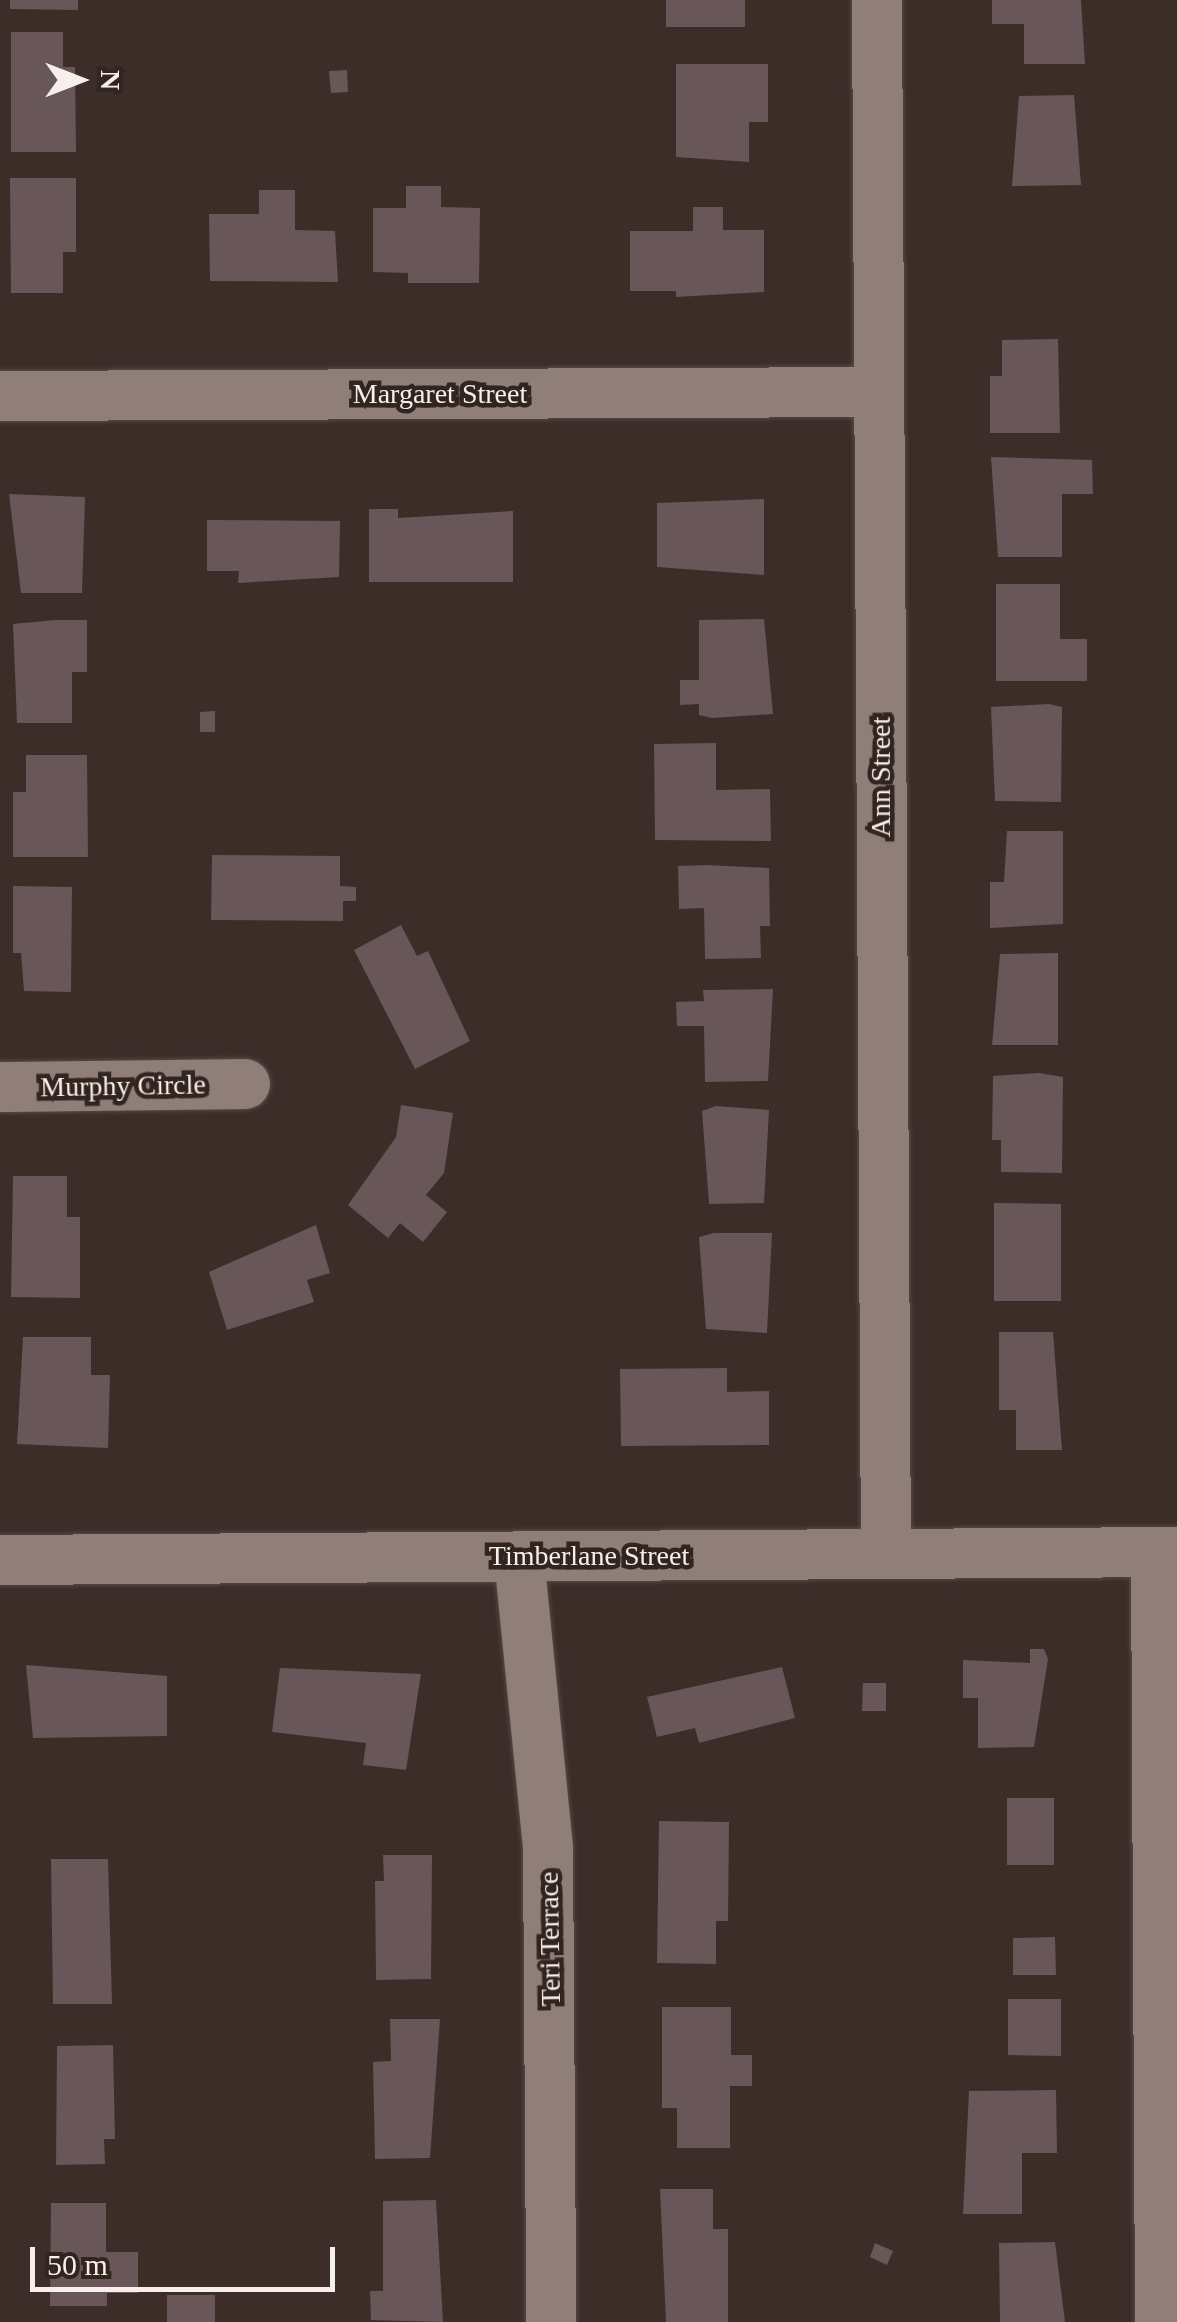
<!DOCTYPE html>
<html>
<head>
<meta charset="utf-8">
<style>
  body { margin:0 }
  #map { position:relative; width:1177px; height:2322px; overflow:hidden; background:#3c2d29; font-family:"Times New Roman",serif }
  div>[style] { position:absolute }
  [style*='--x'] { left:calc(var(--x)*1px); top:calc(var(--y)*1px); width:calc(var(--w)*1px); rotate:calc(var(--a)*1deg) }
  .building>* { inset:0; background:#685658 }
  .roads { filter:drop-shadow(0 0 2px #564945) drop-shadow(0 0 2px #564945) }
  .minor>* { height:50px; margin:-25px; padding:0 25px; transform-origin:25px; border-radius:25px; background:#907e79 }
  span { translate:-50% -50%; white-space:nowrap; text-align:center; line-height:1.15; -webkit-text-stroke:9px #32241f; paint-order:stroke }
  .street-label { font-size:28px; color:#f8eeeb }
  .north { position:absolute; left:30px; top:30px; width:100px; height:100px; -webkit-text-stroke:8px #32241f; paint-order:stroke; rotate:90deg; font-size:28px; font-weight:700; line-height:40px; text-align:center; color:#f8eeeb }
  .north::after { content:''; display:block; margin:auto; width:35px; height:45px; background:#f8eeeb; clip-path:polygon(50% 0,100% 100%,50% 72%,0 100%) }
  .scale { position:absolute; left:30px; top:2247px; width:305px; height:45px; box-sizing:border-box; border:5px solid #f8eeeb; border-top:0; padding-left:12px; font-size:30px; line-height:35px; white-space:nowrap; color:#f8eeeb; -webkit-text-stroke:8px #32241f; paint-order:stroke }
</style>
</head>
<body>
<div id="map">
  <div class="building">
    <i style="clip-path:polygon(10px 0,78px 0,78px 10px,10px 9px)"></i>
    <i style="clip-path:polygon(666px 0,745px 0,745px 27px,666px 27px)"></i>
    <i style="clip-path:polygon(992px 0,1081px 0,1085px 64px,1024px 64px,1024px 24px,992px 24px)"></i>
    <i style="clip-path:polygon(11px 32px,63px 32px,63px 67px,75px 67px,76px 152px,11px 152px)"></i>
    <i style="clip-path:polygon(676px 64px,768px 64px,768px 122px,749px 122px,749px 162px,676px 157px)"></i>
    <i style="clip-path:polygon(347px 70px,348px 92px,331px 93px,329px 71px)"></i>
    <i style="clip-path:polygon(1074px 95px,1081px 185px,1012px 186px,1019px 96px)"></i>
    <i style="clip-path:polygon(10px 178px,76px 178px,76px 252px,63px 252px,63px 293px,11px 293px)"></i>
    <i style="clip-path:polygon(406px 186px,441px 186px,441px 207px,480px 208px,479px 283px,408px 283px,408px 273px,373px 272px,373px 208px,406px 208px)"></i>
    <i style="clip-path:polygon(259px 190px,295px 190px,295px 230px,335px 231px,338px 282px,210px 281px,209px 214px,259px 214px)"></i>
    <i style="clip-path:polygon(693px 207px,723px 207px,723px 230px,764px 230px,764px 292px,676px 297px,676px 291px,630px 291px,630px 231px,693px 231px)"></i>
    <i style="clip-path:polygon(1058px 339px,1060px 433px,990px 433px,990px 376px,1002px 376px,1002px 340px)"></i>
    <i style="clip-path:polygon(991px 457px,1092px 460px,1093px 494px,1062px 494px,1062px 557px,998px 557px)"></i>
    <i style="clip-path:polygon(9px 494px,85px 497px,82px 593px,21px 593px)"></i>
    <i style="clip-path:polygon(764px 499px,764px 575px,657px 567px,657px 503px)"></i>
    <i style="clip-path:polygon(369px 509px,398px 509px,398px 518px,513px 511px,513px 582px,369px 582px)"></i>
    <i style="clip-path:polygon(207px 520px,340px 521px,339px 577px,238px 583px,239px 571px,207px 571px)"></i>
    <i style="clip-path:polygon(996px 584px,1060px 584px,1060px 639px,1087px 639px,1087px 681px,996px 681px)"></i>
    <i style="clip-path:polygon(764px 619px,773px 714px,712px 718px,699px 715px,699px 704px,680px 705px,680px 680px,699px 680px,699px 620px)"></i>
    <i style="clip-path:polygon(55px 620px,87px 620px,87px 672px,72px 672px,72px 723px,17px 723px,13px 624px)"></i>
    <i style="clip-path:polygon(1049px 704px,1062px 707px,1061px 802px,995px 801px,991px 707px)"></i>
    <i style="clip-path:polygon(215px 711px,215px 732px,200px 732px,200px 712px)"></i>
    <i style="clip-path:polygon(716px 743px,716px 790px,770px 789px,771px 841px,655px 840px,654px 744px)"></i>
    <i style="clip-path:polygon(26px 755px,87px 755px,88px 857px,13px 857px,13px 792px,26px 792px)"></i>
    <i style="clip-path:polygon(1007px 831px,1063px 831px,1063px 924px,990px 928px,990px 882px,1004px 882px)"></i>
    <i style="clip-path:polygon(212px 855px,340px 856px,340px 886px,356px 887px,356px 901px,343px 901px,343px 921px,211px 920px)"></i>
    <i style="clip-path:polygon(706px 865px,769px 868px,770px 926px,760px 926px,761px 958px,705px 959px,704px 908px,679px 909px,678px 866px)"></i>
    <i style="clip-path:polygon(13px 886px,72px 887px,71px 992px,24px 991px,21px 953px,13px 953px)"></i>
    <i style="clip-path:polygon(401px 925px,417px 956px,428px 951px,470px 1041px,415px 1069px,354px 950px)"></i>
    <i style="clip-path:polygon(1058px 953px,1058px 1045px,992px 1045px,1000px 954px)"></i>
    <i style="clip-path:polygon(773px 989px,768px 1081px,705px 1082px,704px 1026px,677px 1026px,676px 1002px,704px 1001px,703px 990px)"></i>
    <i style="clip-path:polygon(1039px 1073px,1063px 1077px,1062px 1173px,1001px 1172px,1001px 1140px,992px 1140px,993px 1076px)"></i>
    <i style="clip-path:polygon(401px 1105px,453px 1113px,444px 1173px,426px 1195px,447px 1212px,423px 1242px,400px 1223px,388px 1238px,348px 1205px,396px 1137px)"></i>
    <i style="clip-path:polygon(716px 1106px,769px 1110px,764px 1203px,709px 1204px,702px 1111px)"></i>
    <i style="clip-path:polygon(13px 1176px,67px 1176px,67px 1217px,80px 1217px,80px 1298px,11px 1297px)"></i>
    <i style="clip-path:polygon(994px 1203px,1061px 1204px,1061px 1301px,994px 1301px)"></i>
    <i style="clip-path:polygon(316px 1225px,330px 1273px,307px 1280px,314px 1302px,227px 1330px,209px 1272px)"></i>
    <i style="clip-path:polygon(714px 1233px,772px 1233px,767px 1333px,706px 1329px,699px 1237px)"></i>
    <i style="clip-path:polygon(999px 1332px,1053px 1332px,1062px 1450px,1016px 1450px,1016px 1410px,999px 1410px)"></i>
    <i style="clip-path:polygon(23px 1337px,91px 1337px,91px 1375px,110px 1375px,108px 1448px,17px 1444px)"></i>
    <i style="clip-path:polygon(727px 1368px,727px 1392px,769px 1391px,769px 1445px,621px 1446px,620px 1369px)"></i>
    <i style="clip-path:polygon(1030px 1649px,1044px 1649px,1048px 1659px,1034px 1747px,978px 1748px,978px 1698px,963px 1698px,963px 1660px,1030px 1663px)"></i>
    <i style="clip-path:polygon(26px 1665px,167px 1676px,167px 1736px,33px 1738px)"></i>
    <i style="clip-path:polygon(782px 1667px,795px 1718px,699px 1743px,695px 1728px,657px 1737px,647px 1697px)"></i>
    <i style="clip-path:polygon(280px 1668px,421px 1674px,406px 1770px,363px 1765px,366px 1743px,272px 1732px)"></i>
    <i style="clip-path:polygon(863px 1683px,886px 1683px,886px 1711px,862px 1711px)"></i>
    <i style="clip-path:polygon(1007px 1798px,1054px 1798px,1054px 1865px,1007px 1865px)"></i>
    <i style="clip-path:polygon(659px 1821px,729px 1822px,728px 1921px,716px 1921px,716px 1964px,657px 1963px)"></i>
    <i style="clip-path:polygon(383px 1855px,432px 1855px,431px 1979px,376px 1980px,375px 1881px,384px 1881px)"></i>
    <i style="clip-path:polygon(51px 1859px,108px 1859px,112px 2004px,53px 2004px)"></i>
    <i style="clip-path:polygon(1055px 1937px,1056px 1975px,1013px 1975px,1013px 1938px)"></i>
    <i style="clip-path:polygon(1008px 1999px,1061px 1999px,1061px 2056px,1008px 2055px)"></i>
    <i style="clip-path:polygon(662px 2007px,731px 2007px,731px 2055px,752px 2055px,752px 2086px,730px 2086px,730px 2148px,677px 2148px,677px 2108px,662px 2108px)"></i>
    <i style="clip-path:polygon(390px 2019px,440px 2019px,430px 2158px,375px 2159px,373px 2062px,391px 2061px)"></i>
    <i style="clip-path:polygon(113px 2045px,115px 2139px,104px 2139px,105px 2164px,56px 2165px,57px 2046px)"></i>
    <i style="clip-path:polygon(1056px 2090px,1057px 2153px,1022px 2153px,1022px 2214px,963px 2214px,969px 2091px)"></i>
    <i style="clip-path:polygon(660px 2189px,713px 2189px,713px 2229px,728px 2229px,728px 2322px,666px 2322px)"></i>
    <i style="clip-path:polygon(436px 2200px,443px 2322px,371px 2320px,370px 2291px,383px 2291px,383px 2201px)"></i>
    <i style="clip-path:polygon(51px 2203px,106px 2203px,106px 2252px,138px 2252px,138px 2293px,107px 2293px,107px 2306px,50px 2306px)"></i>
    <i style="clip-path:polygon(1055px 2242px,1065px 2322px,1000px 2322px,999px 2243px)"></i>
    <i style="clip-path:polygon(875px 2243px,893px 2251px,887px 2265px,870px 2257px)"></i>
    <i style="clip-path:polygon(167px 2295px,215px 2295px,215px 2322px,167px 2322px)"></i>
  </div>
  <div class="roads">
    <div class="minor">
      <i style="--x:877;--y:0;--w:1554;--a:89.67"></i>
      <i style="--x:0;--y:396;--w:879;--a:-0.26"></i>
      <i style="--x:0;--y:1087;--w:245;--a:-0.7"></i>
      <i style="--x:1156;--y:1553;--w:769;--a:89.7"></i>
      <i style="--x:519;--y:1557;--w:292;--a:84.3"></i>
      <i style="--x:548;--y:1848;--w:474;--a:89.6"></i>
      <i style="--x:0;--y:1560;--w:1177;--a:-0.39"></i>
    </div>
  </div>
  <div class="street-label">
    <span style="left:440px;top:394px">Margaret Street</span>
    <span style="left:881px;top:777px;rotate:-90deg">Ann Street</span>
    <span style="left:123px;top:1086px;rotate:-1deg">Murphy Circle</span>
    <span style="left:589px;top:1556px">Timberlane Street</span>
    <span style="left:550px;top:1939px;rotate:-91deg">Teri Terrace</span>
  </div>
  <div class="north">N</div>
  <div class="scale">50 m</div>
</div>
</body>
</html>
